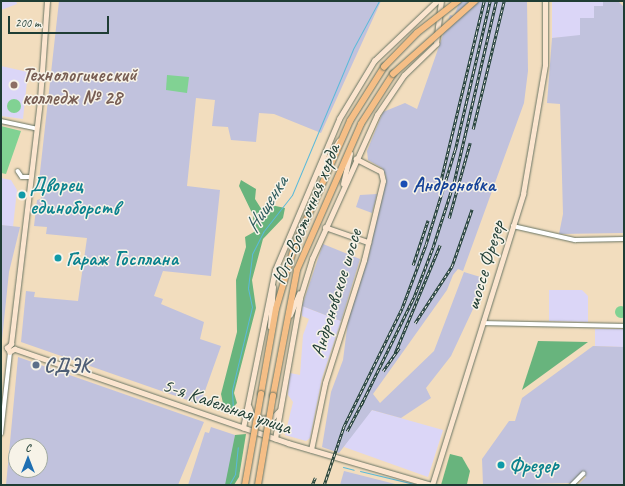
<!DOCTYPE html>
<html>
<head>
<meta charset="utf-8">
<style>
  body { margin:0 }
  #map { position:relative; width:625px; height:486px; overflow:hidden; background:#f2ddbe; font-family:Caveat,sans-serif }
  div>[style] { position:absolute }
  [style*='--x'] { left:calc(var(--x)*1px); top:calc(var(--y)*1px); width:calc(var(--w)*1px); rotate:calc(var(--a)*1deg) }
  .built>* { inset:0; background:#dbd6f7 }
  .industrial>* { inset:0; background:#c1c2dd }
  .green>* { inset:0; background:#81d293 }
  .round { border-radius:50% }
  .forest>* { inset:0; background:#68b47d }
  .stream>* { height:1px; margin:-0.5px; padding:0 0.5px; transform-origin:0.5px; border-radius:0.5px; background:#5bbada }
  .roads { filter:drop-shadow(0 0 1px #697564) drop-shadow(0 0 1px #697564) }
  .street>* { height:3.5px; margin:-1.75px; padding:0 1.75px; transform-origin:1.75px; border-radius:1.75px; background:#fff }
  .secondary>* { height:4.5px; margin:-2.25px; padding:0 2.25px; transform-origin:2.25px; border-radius:2.25px; background:#fbe5cf }
  .primary>* { height:5.5px; margin:-2.75px; padding:0 2.75px; transform-origin:2.75px; border-radius:2.75px; background:#f5be86 }
  .rail>* { height:2.5px; margin-top:-1.25px; transform-origin:0; background:repeating-linear-gradient(90deg,#f7f3e8 0 3px,#1f3d34 0 6px); box-sizing:border-box; border-block:1px solid #1f3d34 }
  .bridges { filter:drop-shadow(0 0 1px #697564) drop-shadow(0 0 1px #697564) }
  .primary-bridge>* { height:5.5px; margin:-2.75px; padding:0 2.75px; transform-origin:2.75px; border-radius:2.75px; background:#f5be86 }
  .dots>* { width:11px; height:11px; translate:-50% -50%; box-sizing:border-box; border:2px solid #f7f3e8; border-radius:50% }
  span { translate:-50% -50%; white-space:nowrap; text-align:center; line-height:1.15; -webkit-text-stroke:3px #f7f3e8; paint-order:stroke }
  .education-label { font-size:20px; color:#785e54; font-weight:700 }
  .left { translate:0 -50%; text-align:left }
  .culture-label { font-size:20px; color:#0d838f; font-weight:700 }
  .transit-label { font-size:20px; color:#164399; font-weight:700 }
  .street-label { font-size:20px; color:#1f3d34 }
  .service-label { font-size:20px; color:#4e5e75; font-weight:700 }
  .water-label { font-size:21px; color:#2e5c5e; font-style:italic }
  .frame { position:absolute; inset:0; border:2px solid #1f3d34; pointer-events:none }
  .north { position:absolute; left:8px; top:438px; width:40px; height:40px; box-sizing:border-box; background:#f7f3e8; border:1px solid #a1aaa0; border-radius:50%; rotate:0deg; font-size:11px; font-weight:700; line-height:16px; text-align:center; color:#1f3d34 }
  .north::after { content:''; display:block; margin:auto; width:14px; height:18px; background:#1f6fb2; clip-path:polygon(50% 0,100% 100%,50% 72%,0 100%) }
  .scale { position:absolute; left:8px; top:16px; width:101px; height:18px; box-sizing:border-box; border:2px solid #1f3d34; border-top:0; padding-left:5px; font-size:12px; line-height:14px; white-space:nowrap; color:#1f3d34; -webkit-text-stroke:3px #f7f3e8; paint-order:stroke }
</style>
</head>
<body>
<div id="map">
  <div class="built">
    <i style="clip-path:polygon(1px 1px,16px 1px,17px 4px,1px 10px)"></i>
    <i style="clip-path:polygon(552px 1px,603px 1px,603px 6px,580px 36px,552px 38px)"></i>
    <i style="clip-path:polygon(1px 66px,28px 72px,23px 119px,1px 116px)"></i>
    <i style="clip-path:polygon(1px 178px,11px 180px,17px 190px,13px 227px,1px 225px)"></i>
    <i style="clip-path:polygon(549px 290px,582px 290px,588px 296px,588px 322px,549px 321px)"></i>
    <i style="clip-path:polygon(302px 306px,341px 321px,322px 378px,310px 438px,306px 441px,285px 435px,293px 402px,288px 395px,289px 379px,290px 373px,300px 375px,303px 335px,309px 319px,302px 316px)"></i>
    <i style="clip-path:polygon(595px 329px,624px 329px,624px 363px,623px 347px,595px 346px)"></i>
    <i style="clip-path:polygon(372px 410px,443px 430px,428px 477px,344px 447px,354px 429px)"></i>
  </div>
  <div class="industrial">
    <i style="clip-path:polygon(59px 1px,381px 1px,321px 133px,274px 114px,259px 113px,256px 142px,231px 140px,228px 127px,212px 126px,215px 100px,196px 98px,187px 186px,220px 190px,211px 276px,163px 271px,154px 296px,163px 299px,161px 304px,204px 322px,200px 339px,221px 346px,201px 402px,196px 403px,21px 342px,26px 291px,35px 292px,34px 297px,78px 301px,87px 238px,46px 234px,47px 227px,34px 226px,37px 200px,41px 199px,42px 193px,38px 190px)"></i>
    <i style="clip-path:polygon(460px 1px,527px 1px,528px 71px,524px 103px,463px 271px,458px 269px,453px 275px,447px 290px,373px 394px,380px 403px,434px 351px,464px 272px,487px 279px,451px 356px,426px 388px,431px 398px,401px 418px,372px 410px,339px 453px,322px 447px,331px 392px,343px 360px,349px 313px,368px 259px,386px 176px,382px 168px,368px 160px,367px 151px,383px 112px,405px 103px,417px 109px,450px 15px,454px 16px)"></i>
    <i style="clip-path:polygon(603px 1px,618px 1px,624px 7px,624px 233px,559px 234px,563px 214px,560px 104px,547px 103px,552px 38px,580px 35px,580px 18px,594px 18px,594px 6px,603px 6px)"></i>
    <i style="clip-path:polygon(377px 194px,372px 213px,356px 207px,360px 195px)"></i>
    <i style="clip-path:polygon(1px 225px,20px 227px,9px 272px,2px 340px)"></i>
    <i style="clip-path:polygon(323px 244px,360px 259px,341px 321px,302px 306px)"></i>
    <i style="clip-path:polygon(593px 346px,624px 347px,624px 485px,578px 485px,586px 477px,582px 473px,572px 483px,483px 485px,482px 459px,509px 421px,515px 421px,522px 398px)"></i>
    <i style="clip-path:polygon(evenodd,18px 357px,204px 422px,178px 485px,6px 485px,18px 357px,16px 446px,40px 446px,40px 470px,16px 470px,16px 446px)"></i>
    <i style="clip-path:polygon(211px 427px,235px 435px,228px 482px,225px 485px,188px 485px,205px 432px,209px 433px)"></i>
    <i style="clip-path:polygon(344px 471px,399px 485px,340px 485px)"></i>
  </div>
  <div class="green">
    <i style="clip-path:polygon(167px 75px,189px 77px,187px 93px,166px 90px)"></i>
    <i class="round" style="left:7px;top:99px;width:14px;height:14px"></i>
    <i style="clip-path:polygon(1px 126px,21px 131px,6px 174px,1px 173px)"></i>
    <i class="round" style="left:615px;top:306px;width:12px;height:12px"></i>
  </div>
  <div class="forest">
    <i style="clip-path:polygon(241px 180px,256px 189px,255px 199px,262px 210px,271px 205px,285px 208px,283px 218px,263px 239px,252px 280px,256px 308px,234px 393px,237px 403px,230px 411px,224px 408px,221px 394px,237px 332px,236px 280px,246px 247px,245px 237px,254px 232px,253px 215px,239px 186px)"></i>
    <i style="clip-path:polygon(538px 341px,588px 342px,522px 390px)"></i>
    <i style="clip-path:polygon(246px 434px,239px 477px,234px 485px,225px 485px,235px 435px)"></i>
    <i style="clip-path:polygon(450px 454px,462px 457px,470px 471px,467px 484px,441px 485px)"></i>
  </div>
  <div class="stream">
    <i style="--x:233;--y:410;--w:20;--a:-93"></i>
    <i style="--x:232;--y:390;--w:85;--a:-76.5"></i>
    <i style="--x:252;--y:307;--w:19;--a:-102"></i>
    <i style="--x:248;--y:288;--w:34;--a:-83"></i>
    <i style="--x:252;--y:254;--w:25;--a:-63"></i>
    <i style="--x:263;--y:232;--w:47;--a:-51.9"></i>
    <i style="--x:292;--y:195;--w:158;--a:-67.3"></i>
    <i style="--x:353;--y:49;--w:55;--a:-61.6"></i>
    <i style="--x:343;--y:467;--w:11;--a:15"></i>
    <i style="--x:360;--y:471;--w:60;--a:13.6"></i>
    <i style="--x:229;--y:485;--w:13;--a:-61"></i>
    <i style="--x:235;--y:474;--w:27;--a:-84"></i>
  </div>
  <div class="roads">
    <div class="street">
      <i style="--x:1;--y:121;--w:35;--a:12"></i>
      <i style="--x:18;--y:171;--w:7;--a:56"></i>
      <i style="--x:22;--y:177;--w:7;--a:0"></i>
      <i style="--x:513;--y:226;--w:64;--a:12.7"></i>
      <i style="--x:575;--y:240;--w:49;--a:-1.2"></i>
      <i style="--x:483;--y:323;--w:141;--a:1.2"></i>
      <i style="--x:1;--y:434;--w:82;--a:-83.7"></i>
      <i style="--x:572;--y:485;--w:16;--a:-45"></i>
    </div>
    <div class="secondary">
      <i style="--x:318;--y:173;--w:38;--a:-57"></i>
      <i style="--x:343;--y:184;--w:31;--a:-77"></i>
      <i style="--x:325;--y:227;--w:46;--a:19.2"></i>
      <i style="--x:290;--y:315;--w:23;--a:-67"></i>
      <i style="--x:270;--y:327;--w:40;--a:-85.7"></i>
      <i style="--x:15;--y:349;--w:289;--a:19"></i>
      <i style="--x:288;--y:443;--w:150;--a:16.3"></i>
      <i style="--x:15;--y:349;--w:6;--a:149"></i>
      <i style="--x:10;--y:352;--w:5;--a:-127"></i>
      <i style="--x:7;--y:348;--w:6;--a:-45"></i>
      <i style="--x:11;--y:344;--w:247;--a:-83.2"></i>
      <i style="--x:40;--y:99;--w:98;--a:-85.9"></i>
      <i style="--x:249;--y:406;--w:9;--a:69"></i>
      <i style="--x:252;--y:414;--w:11;--a:27"></i>
      <i style="--x:262;--y:419;--w:11;--a:-10"></i>
      <i style="--x:273;--y:417;--w:8;--a:-45"></i>
      <i style="--x:243;--y:428;--w:161;--a:-78.6"></i>
      <i style="--x:275;--y:270;--w:164;--a:-67"></i>
      <i style="--x:339;--y:119;--w:68;--a:-58.9"></i>
      <i style="--x:374;--y:61;--w:87;--a:-43.6"></i>
      <i style="--x:275;--y:439;--w:143;--a:-79.9"></i>
      <i style="--x:300;--y:298;--w:41;--a:-72.9"></i>
      <i style="--x:312;--y:259;--w:158;--a:-65.7"></i>
      <i style="--x:377;--y:115;--w:48;--a:-56"></i>
      <i style="--x:404;--y:75;--w:45;--a:-44.1"></i>
      <i style="--x:436;--y:44;--w:43;--a:-83.4"></i>
      <i style="--x:311;--y:450;--w:68;--a:-78.2"></i>
      <i style="--x:325;--y:383;--w:129;--a:-72.4"></i>
      <i style="--x:364;--y:260;--w:81;--a:-76.5"></i>
      <i style="--x:383;--y:181;--w:9;--a:-103"></i>
      <i style="--x:381;--y:172;--w:28;--a:-153"></i>
      <i style="--x:432;--y:485;--w:305;--a:-72.6"></i>
      <i style="--x:523;--y:194;--w:131;--a:-80.3"></i>
      <i style="--x:545;--y:65;--w:64;--a:-90"></i>
    </div>
    <div class="primary">
      <i style="--x:261;--y:394;--w:86;--a:-80"></i>
      <i style="--x:276;--y:309;--w:64;--a:-73.6"></i>
      <i style="--x:294;--y:248;--w:139;--a:-66.2"></i>
      <i style="--x:350;--y:121;--w:64;--a:-57.8"></i>
      <i style="--x:273;--y:396;--w:128;--a:-79.2"></i>
      <i style="--x:297;--y:270;--w:159;--a:-66.3"></i>
      <i style="--x:361;--y:124;--w:59;--a:-57.4"></i>
    </div>
  </div>
  <div class="rail">
    <i style="--x:473;--y:129;--w:132;--a:-76.4"></i>
    <i style="--x:441;--y:180;--w:184;--a:-76.5"></i>
    <i style="--x:449;--y:218;--w:78;--a:-74.4"></i>
    <i style="--x:413;--y:265;--w:47;--a:-71.6"></i>
    <i style="--x:415;--y:323;--w:68;--a:-57"></i>
    <i style="--x:452;--y:266;--w:60;--a:-70.7"></i>
    <i style="--x:395;--y:353;--w:117;--a:-67.4"></i>
    <i style="--x:383;--y:371;--w:28;--a:-55"></i>
    <i style="--x:361;--y:405;--w:120;--a:-63.9"></i>
    <i style="--x:414;--y:297;--w:53;--a:-69.2"></i>
    <i style="--x:433;--y:247;--w:68;--a:-72.1"></i>
    <i style="--x:454;--y:182;--w:186;--a:-76.9"></i>
    <i style="--x:347;--y:431;--w:34;--a:-62"></i>
    <i style="--x:312;--y:485;--w:8;--a:-67"></i>
    <i style="--x:324;--y:485;--w:62;--a:-71.3"></i>
    <i style="--x:344;--y:426;--w:131;--a:-63.8"></i>
    <i style="--x:402;--y:308;--w:68;--a:-69.4"></i>
    <i style="--x:426;--y:244;--w:98;--a:-72.9"></i>
    <i style="--x:455;--y:150;--w:153;--a:-76.8"></i>
  </div>
  <div class="bridges">
    <div class="primary-bridge">
      <i style="--x:384;--y:67;--w:47;--a:-45.9"></i>
      <i style="--x:417;--y:33;--w:52;--a:-38"></i>
      <i style="--x:393;--y:74;--w:110;--a:-41.7"></i>
      <i style="--x:245;--y:485;--w:92;--a:-80"></i>
      <i style="--x:258;--y:485;--w:90;--a:-80.4"></i>
    </div>
  </div>
  <div class="dots">
    <i style="left:14px;top:85px;background:#8d6e63"></i>
    <i style="left:404px;top:184px;background:#1a4fb4"></i>
    <i style="left:22px;top:195px;background:#0f9aa8"></i>
    <i style="left:58px;top:258px;background:#0f9aa8"></i>
    <i style="left:36px;top:365px;background:#5c6f8a"></i>
    <i style="left:501px;top:465px;background:#0f9aa8"></i>
  </div>
  <div class="education-label">
    <span class="left" style="left:22px;top:86px">Технологический<br>колледж № 28</span>
  </div>
  <div class="culture-label">
    <span class="left" style="left:30px;top:196px">Дворец<br>единоборств</span>
    <span class="left" style="left:66px;top:258px">Гараж Госплана</span>
    <span class="left" style="left:509px;top:465px">Фрезер</span>
  </div>
  <div class="transit-label">
    <span class="left" style="left:413px;top:184px">Андроновка</span>
  </div>
  <div class="street-label">
    <span style="left:306px;top:214px;rotate:-68deg">Юго-Восточная хорда</span>
    <span style="left:485px;top:265px;rotate:-73deg">шоссе Фрезер</span>
    <span style="left:336px;top:293px;rotate:-73deg">Андроновское шоссе</span>
    <span style="left:227px;top:406px;rotate:19deg">5-я Кабельная улица</span>
  </div>
  <div class="service-label">
    <span class="left" style="left:44px;top:365px">СДЭК</span>
  </div>
  <div class="water-label">
    <span style="left:266px;top:204px;rotate:-58deg">Нищенка</span>
  </div>
  <div class="frame"></div>
  <div class="north">С</div>
  <div class="scale">200 m</div>
</div>
</body>
</html>
